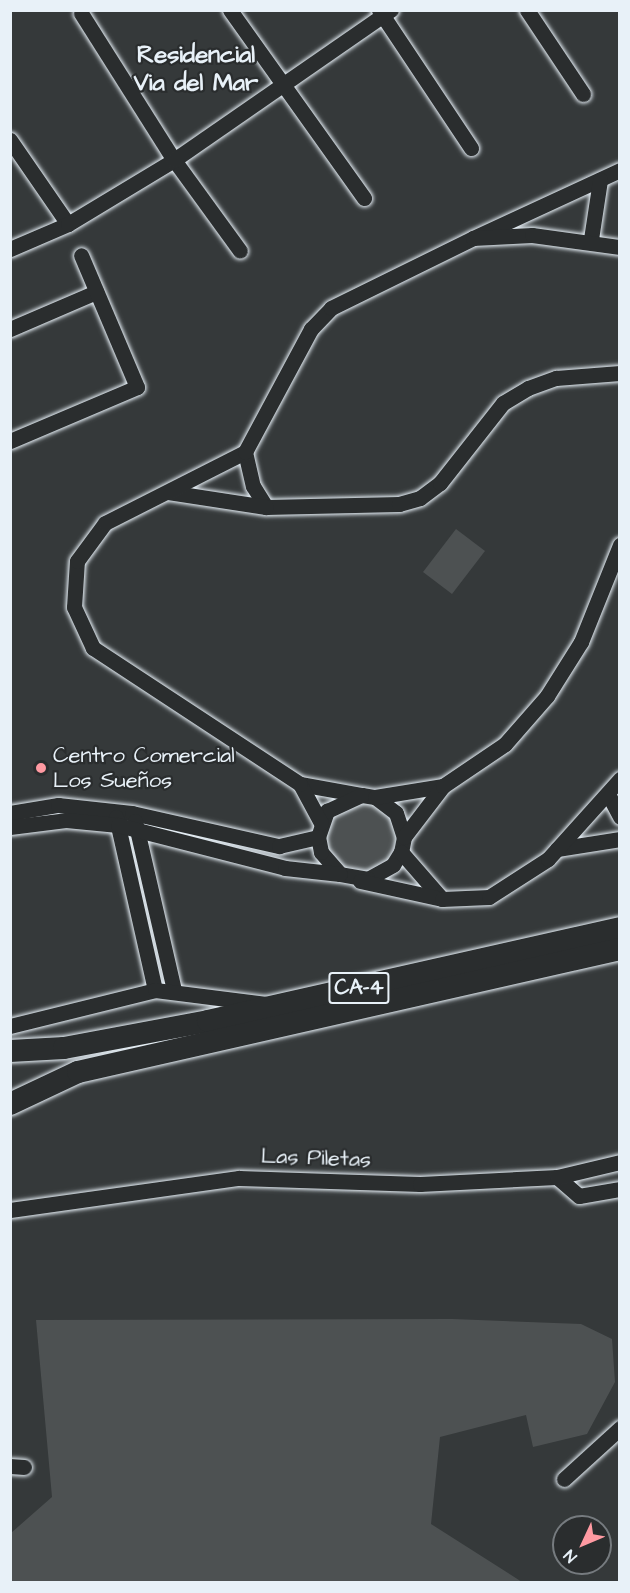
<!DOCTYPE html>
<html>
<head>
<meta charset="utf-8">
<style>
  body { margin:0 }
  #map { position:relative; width:630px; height:1593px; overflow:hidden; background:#35393a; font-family:"Architects Daughter",sans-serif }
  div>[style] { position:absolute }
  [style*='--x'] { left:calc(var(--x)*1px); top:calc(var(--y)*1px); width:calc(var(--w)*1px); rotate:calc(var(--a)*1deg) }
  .green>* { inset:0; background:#4d5152 }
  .round { border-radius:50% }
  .roads { filter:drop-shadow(0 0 2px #e8f1f8) drop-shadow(0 0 2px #e8f1f8) }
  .minor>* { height:15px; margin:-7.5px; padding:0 7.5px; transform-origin:7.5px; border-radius:7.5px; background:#2a2d2e }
  .highway>* { height:22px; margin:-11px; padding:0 11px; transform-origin:11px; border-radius:11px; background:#2a2d2e }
  .dots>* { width:16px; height:16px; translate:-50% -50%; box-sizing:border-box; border:3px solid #2a2d2e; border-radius:50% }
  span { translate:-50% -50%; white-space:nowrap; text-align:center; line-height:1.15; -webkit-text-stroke:4.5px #2a2d2e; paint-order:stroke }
  .shield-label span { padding:2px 4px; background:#2a2d2e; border:2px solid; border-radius:4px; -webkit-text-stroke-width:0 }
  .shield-label { font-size:21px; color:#e8f1f8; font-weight:700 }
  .poi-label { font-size:22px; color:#e8f1f8 }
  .left { translate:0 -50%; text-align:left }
  .street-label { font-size:22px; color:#e8f1f8 }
  .neighbourhood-label { font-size:24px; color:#e8f1f8; font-weight:700 }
  .frame { position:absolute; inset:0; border:12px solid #e8f1f8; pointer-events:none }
  .north { position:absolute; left:552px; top:1515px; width:60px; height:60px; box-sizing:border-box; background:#2a2d2e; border:2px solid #767b7f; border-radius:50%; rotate:226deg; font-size:16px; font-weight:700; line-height:24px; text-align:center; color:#e8f1f8 }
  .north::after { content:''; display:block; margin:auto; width:21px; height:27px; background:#ff9aa2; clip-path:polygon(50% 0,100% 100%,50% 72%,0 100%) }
</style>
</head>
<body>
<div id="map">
  <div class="green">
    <i style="clip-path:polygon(456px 529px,485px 551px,452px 594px,423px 572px)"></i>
    <i class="round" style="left:326px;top:802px;width:70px;height:70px"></i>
    <i style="clip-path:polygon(452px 1319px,581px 1324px,612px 1339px,615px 1382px,587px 1434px,533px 1447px,526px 1415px,440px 1437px,431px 1524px,522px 1582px,11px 1582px,11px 1533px,52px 1497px,36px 1320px)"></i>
  </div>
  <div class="roads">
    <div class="minor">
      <i style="--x:230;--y:10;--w:231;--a:54.5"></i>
      <i style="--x:379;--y:10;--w:166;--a:56.3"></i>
      <i style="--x:527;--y:10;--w:101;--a:56.3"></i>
      <i style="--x:81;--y:13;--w:174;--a:57.7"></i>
      <i style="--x:174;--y:160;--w:112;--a:54"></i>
      <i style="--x:10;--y:140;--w:102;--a:55.4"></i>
      <i style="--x:473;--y:238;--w:162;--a:-24.8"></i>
      <i style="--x:591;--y:239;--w:60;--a:-81.3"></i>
      <i style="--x:10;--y:249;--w:63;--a:-23.3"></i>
      <i style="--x:68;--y:224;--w:124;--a:-31.1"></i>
      <i style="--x:174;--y:160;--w:264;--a:-34.7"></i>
      <i style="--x:10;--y:329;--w:94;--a:-23.3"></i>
      <i style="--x:10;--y:441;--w:138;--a:-23"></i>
      <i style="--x:137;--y:387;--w:143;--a:-113"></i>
      <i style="--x:245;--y:452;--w:35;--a:77"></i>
      <i style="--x:253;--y:486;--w:25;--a:58"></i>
      <i style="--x:266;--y:507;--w:133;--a:-1.3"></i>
      <i style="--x:399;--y:504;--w:22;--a:-16"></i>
      <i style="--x:420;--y:498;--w:25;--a:-37"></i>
      <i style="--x:440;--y:483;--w:102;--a:-51.8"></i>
      <i style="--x:503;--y:403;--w:29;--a:-31"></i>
      <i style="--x:528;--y:388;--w:30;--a:-20"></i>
      <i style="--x:556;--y:378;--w:64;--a:-4.5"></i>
      <i style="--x:168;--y:492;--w:99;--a:8.7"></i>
      <i style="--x:300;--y:784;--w:63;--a:10.1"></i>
      <i style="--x:362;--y:795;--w:13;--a:9"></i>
      <i style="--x:375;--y:797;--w:26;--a:37"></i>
      <i style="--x:396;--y:813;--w:25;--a:72"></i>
      <i style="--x:404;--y:837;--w:15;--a:101"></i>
      <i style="--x:401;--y:852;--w:15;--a:122"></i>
      <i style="--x:393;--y:865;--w:29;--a:151"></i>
      <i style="--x:368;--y:879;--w:28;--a:-170"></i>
      <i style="--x:340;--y:874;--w:29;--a:-131"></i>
      <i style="--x:321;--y:852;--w:15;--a:-101"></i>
      <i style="--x:318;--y:837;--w:28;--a:-71"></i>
      <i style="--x:327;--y:811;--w:38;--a:-25"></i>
      <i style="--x:608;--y:794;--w:26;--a:62"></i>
      <i style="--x:375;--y:797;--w:69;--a:-9.2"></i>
      <i style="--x:10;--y:813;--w:49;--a:-9.5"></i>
      <i style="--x:58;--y:805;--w:74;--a:6.2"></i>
      <i style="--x:132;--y:813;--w:151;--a:12.7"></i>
      <i style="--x:279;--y:846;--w:40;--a:-13"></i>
      <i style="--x:116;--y:817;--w:177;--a:77.3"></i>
      <i style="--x:135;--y:821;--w:173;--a:77"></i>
      <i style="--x:321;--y:823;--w:44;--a:-118.3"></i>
      <i style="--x:300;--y:784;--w:248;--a:-146.7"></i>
      <i style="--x:93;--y:648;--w:45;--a:-114.9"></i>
      <i style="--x:74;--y:607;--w:46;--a:-86.3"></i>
      <i style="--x:77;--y:561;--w:47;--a:-53.6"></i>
      <i style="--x:105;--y:523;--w:157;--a:-26.9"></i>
      <i style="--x:245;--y:452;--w:140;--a:-61.8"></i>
      <i style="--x:311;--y:329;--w:29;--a:-46"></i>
      <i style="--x:331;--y:308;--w:158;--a:-26.2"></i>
      <i style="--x:473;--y:238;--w:59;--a:-2.9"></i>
      <i style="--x:532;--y:235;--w:89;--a:7.8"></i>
      <i style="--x:10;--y:827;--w:56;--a:-7.1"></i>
      <i style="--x:66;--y:820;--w:52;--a:5.5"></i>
      <i style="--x:118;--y:825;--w:172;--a:14.4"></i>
      <i style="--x:285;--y:868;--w:55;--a:6.2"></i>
      <i style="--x:404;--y:837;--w:64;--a:-52.6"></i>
      <i style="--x:443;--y:786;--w:75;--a:-34.1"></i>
      <i style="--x:505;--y:744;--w:64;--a:-48.8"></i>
      <i style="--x:547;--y:696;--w:64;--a:-57.8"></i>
      <i style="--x:581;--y:642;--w:105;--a:-68.1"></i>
      <i style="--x:557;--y:849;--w:64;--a:-9"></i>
      <i style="--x:401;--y:852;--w:62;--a:48.9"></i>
      <i style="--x:360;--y:881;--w:84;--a:12.4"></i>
      <i style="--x:442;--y:899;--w:47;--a:-2.4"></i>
      <i style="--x:489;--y:897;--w:70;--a:-32.8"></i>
      <i style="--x:548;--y:859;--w:108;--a:-48"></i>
      <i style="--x:10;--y:1026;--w:149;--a:-13.9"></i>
      <i style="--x:155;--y:990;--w:112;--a:7.2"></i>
      <i style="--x:557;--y:1177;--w:29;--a:41"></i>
      <i style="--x:579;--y:1196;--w:42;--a:-9.7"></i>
      <i style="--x:10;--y:1210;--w:231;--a:-8"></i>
      <i style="--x:239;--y:1178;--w:181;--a:1.9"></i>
      <i style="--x:420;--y:1184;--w:137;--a:-2.9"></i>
      <i style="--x:557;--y:1177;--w:65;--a:-13.4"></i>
      <i style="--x:10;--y:1466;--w:14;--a:4"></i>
      <i style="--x:564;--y:1479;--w:76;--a:-42.3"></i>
    </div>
    <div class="highway">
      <i style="--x:10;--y:1051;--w:54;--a:-3.2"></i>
      <i style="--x:64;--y:1048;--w:147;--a:-10.6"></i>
      <i style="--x:208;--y:1021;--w:422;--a:-12.7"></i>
      <i style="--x:10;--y:1104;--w:75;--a:-25.2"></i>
      <i style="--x:78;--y:1072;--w:556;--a:-12.79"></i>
    </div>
  </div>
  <div class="dots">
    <i style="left:41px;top:768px;background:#ff9aa2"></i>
  </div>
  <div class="shield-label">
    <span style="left:359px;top:988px">CA-4</span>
  </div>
  <div class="poi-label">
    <span class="left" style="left:53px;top:768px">Centro Comercial<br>Los Sueños</span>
  </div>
  <div class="street-label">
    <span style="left:316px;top:1158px;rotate:2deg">Las Piletas</span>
  </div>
  <div class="neighbourhood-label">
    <span style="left:196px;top:70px">Residencial<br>Via del Mar</span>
  </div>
  <div class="frame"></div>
  <div class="north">N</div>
</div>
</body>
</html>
